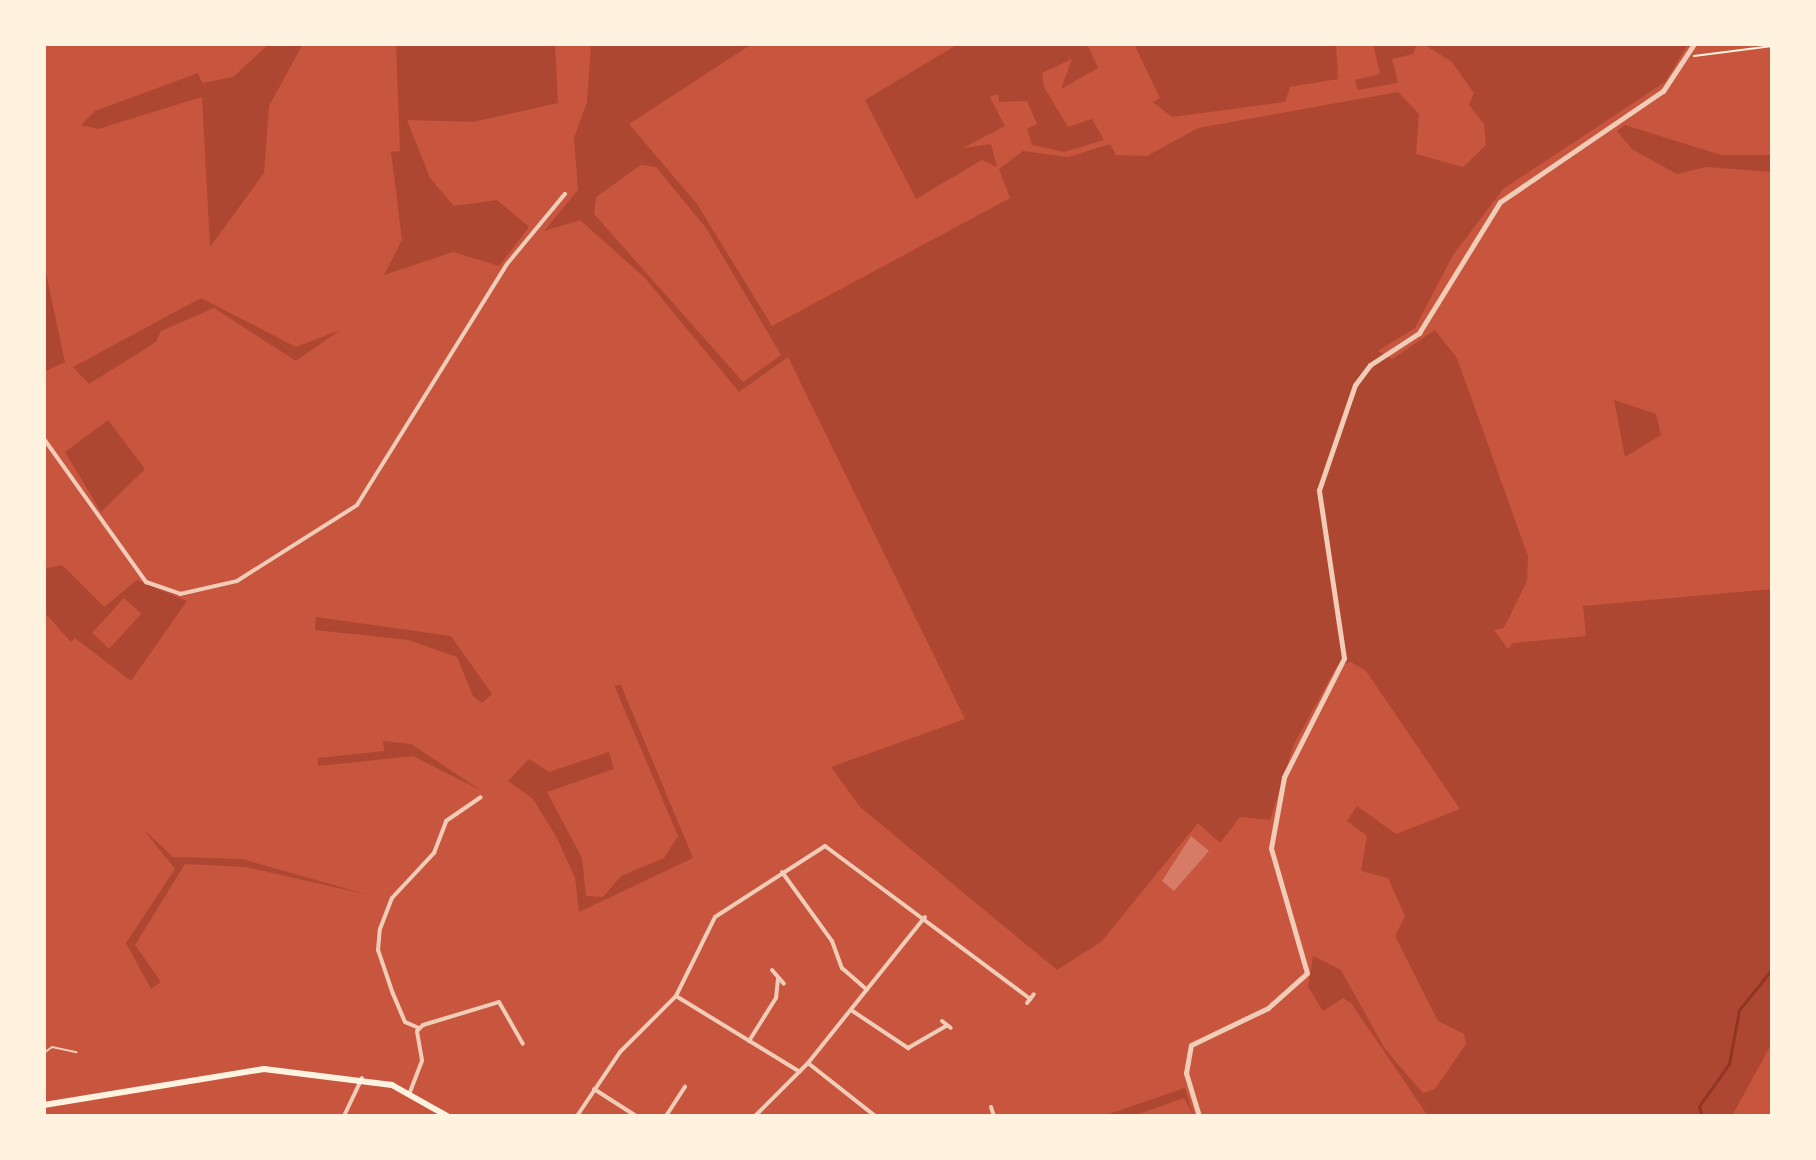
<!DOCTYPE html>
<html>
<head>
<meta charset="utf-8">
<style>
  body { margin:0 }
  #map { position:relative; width:1816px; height:1160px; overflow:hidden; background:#c8553d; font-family:"Source Sans 3",sans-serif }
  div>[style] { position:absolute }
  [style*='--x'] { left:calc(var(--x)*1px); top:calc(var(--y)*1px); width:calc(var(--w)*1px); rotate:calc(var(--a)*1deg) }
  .green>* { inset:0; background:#ae4732 }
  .stream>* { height:3px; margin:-1.5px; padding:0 1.5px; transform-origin:1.5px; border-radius:1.5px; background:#8f3625 }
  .building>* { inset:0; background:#d67c66 }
  .path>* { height:2px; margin:-1px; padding:0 1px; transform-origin:1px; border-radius:1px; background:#fff3e0 }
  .service>* { height:2px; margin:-1px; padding:0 1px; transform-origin:1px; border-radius:1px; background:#f1ccb7 }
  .minor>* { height:4px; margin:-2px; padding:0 2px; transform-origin:2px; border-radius:2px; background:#f1ccb7 }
  .tertiary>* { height:5px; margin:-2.5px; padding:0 2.5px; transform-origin:2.5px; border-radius:2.5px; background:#f1ccb7 }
  .secondary>* { height:6px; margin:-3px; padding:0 3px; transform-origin:3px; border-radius:3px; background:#fff3e0 }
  span { translate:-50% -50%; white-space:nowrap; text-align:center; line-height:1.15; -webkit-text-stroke:6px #fff3e0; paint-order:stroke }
  .frame { position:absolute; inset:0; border:46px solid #fff3e0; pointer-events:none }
</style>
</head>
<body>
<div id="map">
  <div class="green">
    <i style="clip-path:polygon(269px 44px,303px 44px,269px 106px,264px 173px,210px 247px,202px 97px,98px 129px,81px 125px,95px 111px,198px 73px,202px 83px,233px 77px)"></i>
    <i style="clip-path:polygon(396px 44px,555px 44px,558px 103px,473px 122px,407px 120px,430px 178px,454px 206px,497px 200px,529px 227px,499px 266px,453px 252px,384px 275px,402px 240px,391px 152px,400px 151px)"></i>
    <i style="clip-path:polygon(evenodd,591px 44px,752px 44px,629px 124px,697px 204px,772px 326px,1010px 198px,999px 169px,1023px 151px,1068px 157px,1110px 144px,1116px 155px,1147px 156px,1198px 128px,1398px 92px,1419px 114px,1416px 154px,1463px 167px,1486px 145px,1484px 124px,1469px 105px,1474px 93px,1452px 62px,1423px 44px,1688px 44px,1665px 82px,1503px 189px,1453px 255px,1415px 328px,1378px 351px,1392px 359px,1435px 330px,1457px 358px,1528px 556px,1527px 581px,1504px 628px,1494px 630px,1508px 649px,1513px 643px,1586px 636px,1583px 606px,1772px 589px,1772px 1043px,1732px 1116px,1428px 1116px,1351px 1003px,1343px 998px,1323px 1011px,1308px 987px,1313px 956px,1341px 970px,1385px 1049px,1423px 1093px,1435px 1089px,1466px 1044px,1464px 1034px,1438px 1021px,1395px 936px,1405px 916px,1388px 878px,1361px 871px,1367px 836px,1347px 821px,1357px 806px,1396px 834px,1460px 809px,1366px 671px,1351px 662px,1337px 666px,1294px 744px,1270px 820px,1240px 817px,1220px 843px,1198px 823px,1101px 942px,1057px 970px,860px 807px,831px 767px,965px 719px,788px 357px,739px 392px,645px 278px,580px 220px,544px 231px,578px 190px,574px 138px,587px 102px,591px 44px,641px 165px,656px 167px,706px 228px,781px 355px,743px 382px,594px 214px,596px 197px,641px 165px)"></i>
    <i style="clip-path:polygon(958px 44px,1087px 44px,1098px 68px,1061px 89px,1072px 59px,1042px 73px,1044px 87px,1068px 127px,1092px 119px,1104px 140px,1064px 152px,1032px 145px,1027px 129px,1037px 124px,1027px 101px,999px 102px,998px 94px,990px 97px,1005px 126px,963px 148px,991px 144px,997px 167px,982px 160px,916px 199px,865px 100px)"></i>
    <i style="clip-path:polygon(1134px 44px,1336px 44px,1338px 79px,1290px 87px,1285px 102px,1172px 117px,1153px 102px,1160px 98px)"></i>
    <i style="clip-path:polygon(1373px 44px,1417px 44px,1413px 54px,1392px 59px,1398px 83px,1358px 90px,1355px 80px,1380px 74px)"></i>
    <i style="clip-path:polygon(1625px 125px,1721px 155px,1772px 155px,1772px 172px,1706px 167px,1677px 174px,1632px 149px,1617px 131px)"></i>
    <i style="clip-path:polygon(44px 264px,65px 362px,44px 372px)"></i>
    <i style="clip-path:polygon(201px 298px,296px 347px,340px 330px,296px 361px,214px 308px,161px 331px,156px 342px,89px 384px,73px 367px)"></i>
    <i style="clip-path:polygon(1614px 400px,1656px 414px,1661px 435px,1625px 457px)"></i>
    <i style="clip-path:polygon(108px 420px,145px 469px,101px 512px,65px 452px)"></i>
    <i style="clip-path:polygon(evenodd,62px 565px,104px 607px,137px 580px,187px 601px,131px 681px,75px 638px,71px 642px,44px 612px,44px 569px,62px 565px,124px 598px,141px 614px,109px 649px,92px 633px,124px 598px)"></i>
    <i style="clip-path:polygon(316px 617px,451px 636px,492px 694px,482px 703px,473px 696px,457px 657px,408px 640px,315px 630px)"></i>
    <i style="clip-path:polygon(614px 685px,621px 685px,693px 858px,579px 912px,575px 878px,557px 838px,533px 799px,508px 781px,529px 759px,549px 772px,609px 752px,614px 769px,547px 792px,582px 858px,586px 896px,603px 897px,621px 876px,664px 858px,678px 836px)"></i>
    <i style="clip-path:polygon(383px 741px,411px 744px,482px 791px,413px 756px,318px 766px,318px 758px,384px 751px)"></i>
    <i style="clip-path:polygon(143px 829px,173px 857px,242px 859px,369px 895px,246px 867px,185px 864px,135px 945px,161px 982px,151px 989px,126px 943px,175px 869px)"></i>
    <i style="clip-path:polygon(1185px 1088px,1194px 1116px,1184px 1098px,1133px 1116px,1103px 1116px)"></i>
  </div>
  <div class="stream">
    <i style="--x:1702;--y:1116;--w:10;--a:-107"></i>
    <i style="--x:1699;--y:1106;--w:52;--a:-54.5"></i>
    <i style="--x:1729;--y:1064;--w:55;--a:-79.5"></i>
    <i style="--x:1739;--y:1010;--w:53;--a:-51.2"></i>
  </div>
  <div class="building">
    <i style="clip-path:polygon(1191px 836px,1209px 851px,1174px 891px,1162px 881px)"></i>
  </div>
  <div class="path">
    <i style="--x:1694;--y:56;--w:79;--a:-7.3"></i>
  </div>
  <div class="service">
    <i style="--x:44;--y:1053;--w:10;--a:-37"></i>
    <i style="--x:52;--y:1047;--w:25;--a:12"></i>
  </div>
  <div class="minor">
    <i style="--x:44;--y:439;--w:176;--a:54.5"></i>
    <i style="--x:146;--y:582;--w:36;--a:19"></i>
    <i style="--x:180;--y:594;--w:58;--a:-12.8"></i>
    <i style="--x:237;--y:581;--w:142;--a:-32.3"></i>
    <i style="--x:357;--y:505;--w:284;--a:-58.1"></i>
    <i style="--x:507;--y:264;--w:91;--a:-50.4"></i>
    <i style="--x:782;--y:872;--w:85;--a:54.1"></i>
    <i style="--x:832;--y:941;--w:29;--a:70"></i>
    <i style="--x:842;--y:968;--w:33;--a:41"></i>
    <i style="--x:772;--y:970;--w:18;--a:49"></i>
    <i style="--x:676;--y:996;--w:145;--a:31.5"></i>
    <i style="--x:1027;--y:1003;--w:11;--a:-52"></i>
    <i style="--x:851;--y:1010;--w:69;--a:33.7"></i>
    <i style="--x:908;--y:1048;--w:44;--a:-30.1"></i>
    <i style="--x:942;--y:1021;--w:11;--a:38"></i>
    <i style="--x:419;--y:1028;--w:15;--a:-157"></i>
    <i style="--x:405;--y:1022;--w:30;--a:-113"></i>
    <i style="--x:393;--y:994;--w:46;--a:-108.8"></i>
    <i style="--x:378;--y:950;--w:21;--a:-85"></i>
    <i style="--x:380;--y:929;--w:33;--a:-69"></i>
    <i style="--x:392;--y:898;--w:62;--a:-47"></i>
    <i style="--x:434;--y:853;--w:34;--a:-69"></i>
    <i style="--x:446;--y:821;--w:42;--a:-34.4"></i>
    <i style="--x:749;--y:1041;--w:51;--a:-57.9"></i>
    <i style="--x:776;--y:998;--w:20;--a:-84"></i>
    <i style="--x:808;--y:1063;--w:85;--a:38.3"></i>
    <i style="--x:594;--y:1089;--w:50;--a:32.7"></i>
    <i style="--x:410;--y:1092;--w:34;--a:-69"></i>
    <i style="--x:422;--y:1060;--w:29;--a:-100"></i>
    <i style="--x:417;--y:1031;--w:8;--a:-45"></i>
    <i style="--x:423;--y:1025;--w:79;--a:-16.8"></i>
    <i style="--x:499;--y:1002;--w:48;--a:60.3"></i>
    <i style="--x:991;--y:1107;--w:9;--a:72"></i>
    <i style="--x:344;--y:1116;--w:42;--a:-64.7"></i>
    <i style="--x:577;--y:1116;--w:77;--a:-56.1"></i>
    <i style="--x:620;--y:1052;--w:79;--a:-45"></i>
    <i style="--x:676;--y:996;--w:88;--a:-63.7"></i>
    <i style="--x:715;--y:917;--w:131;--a:-32.8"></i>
    <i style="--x:825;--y:846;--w:256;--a:36.7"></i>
    <i style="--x:666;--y:1116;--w:35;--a:-57"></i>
    <i style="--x:755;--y:1116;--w:75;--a:-45"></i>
    <i style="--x:808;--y:1063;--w:187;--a:-51.3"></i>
  </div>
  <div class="tertiary">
    <i style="--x:1199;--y:1116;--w:45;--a:-106.8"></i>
    <i style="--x:1186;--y:1073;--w:28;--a:-80"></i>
    <i style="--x:1191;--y:1045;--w:85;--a:-25.7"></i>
    <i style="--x:1268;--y:1008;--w:52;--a:-41.9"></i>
    <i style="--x:1307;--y:973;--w:130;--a:-106.1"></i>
    <i style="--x:1271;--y:848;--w:72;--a:-79.6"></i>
    <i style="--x:1284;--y:777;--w:133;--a:-63.2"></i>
    <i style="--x:1344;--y:658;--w:170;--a:-98.5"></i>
    <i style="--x:1319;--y:490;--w:111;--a:-71.1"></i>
    <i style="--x:1355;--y:385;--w:25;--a:-53"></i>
    <i style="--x:1370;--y:365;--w:59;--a:-33.1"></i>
    <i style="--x:1419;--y:333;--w:154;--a:-58.3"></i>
    <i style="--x:1500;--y:202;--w:197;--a:-34.3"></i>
    <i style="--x:1663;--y:91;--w:56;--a:-56.6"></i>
  </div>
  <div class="secondary">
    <i style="--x:44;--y:1105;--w:223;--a:-9.3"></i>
    <i style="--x:264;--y:1069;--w:129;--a:7.1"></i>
    <i style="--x:392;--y:1085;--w:63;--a:29.4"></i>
  </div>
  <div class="frame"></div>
</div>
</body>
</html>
